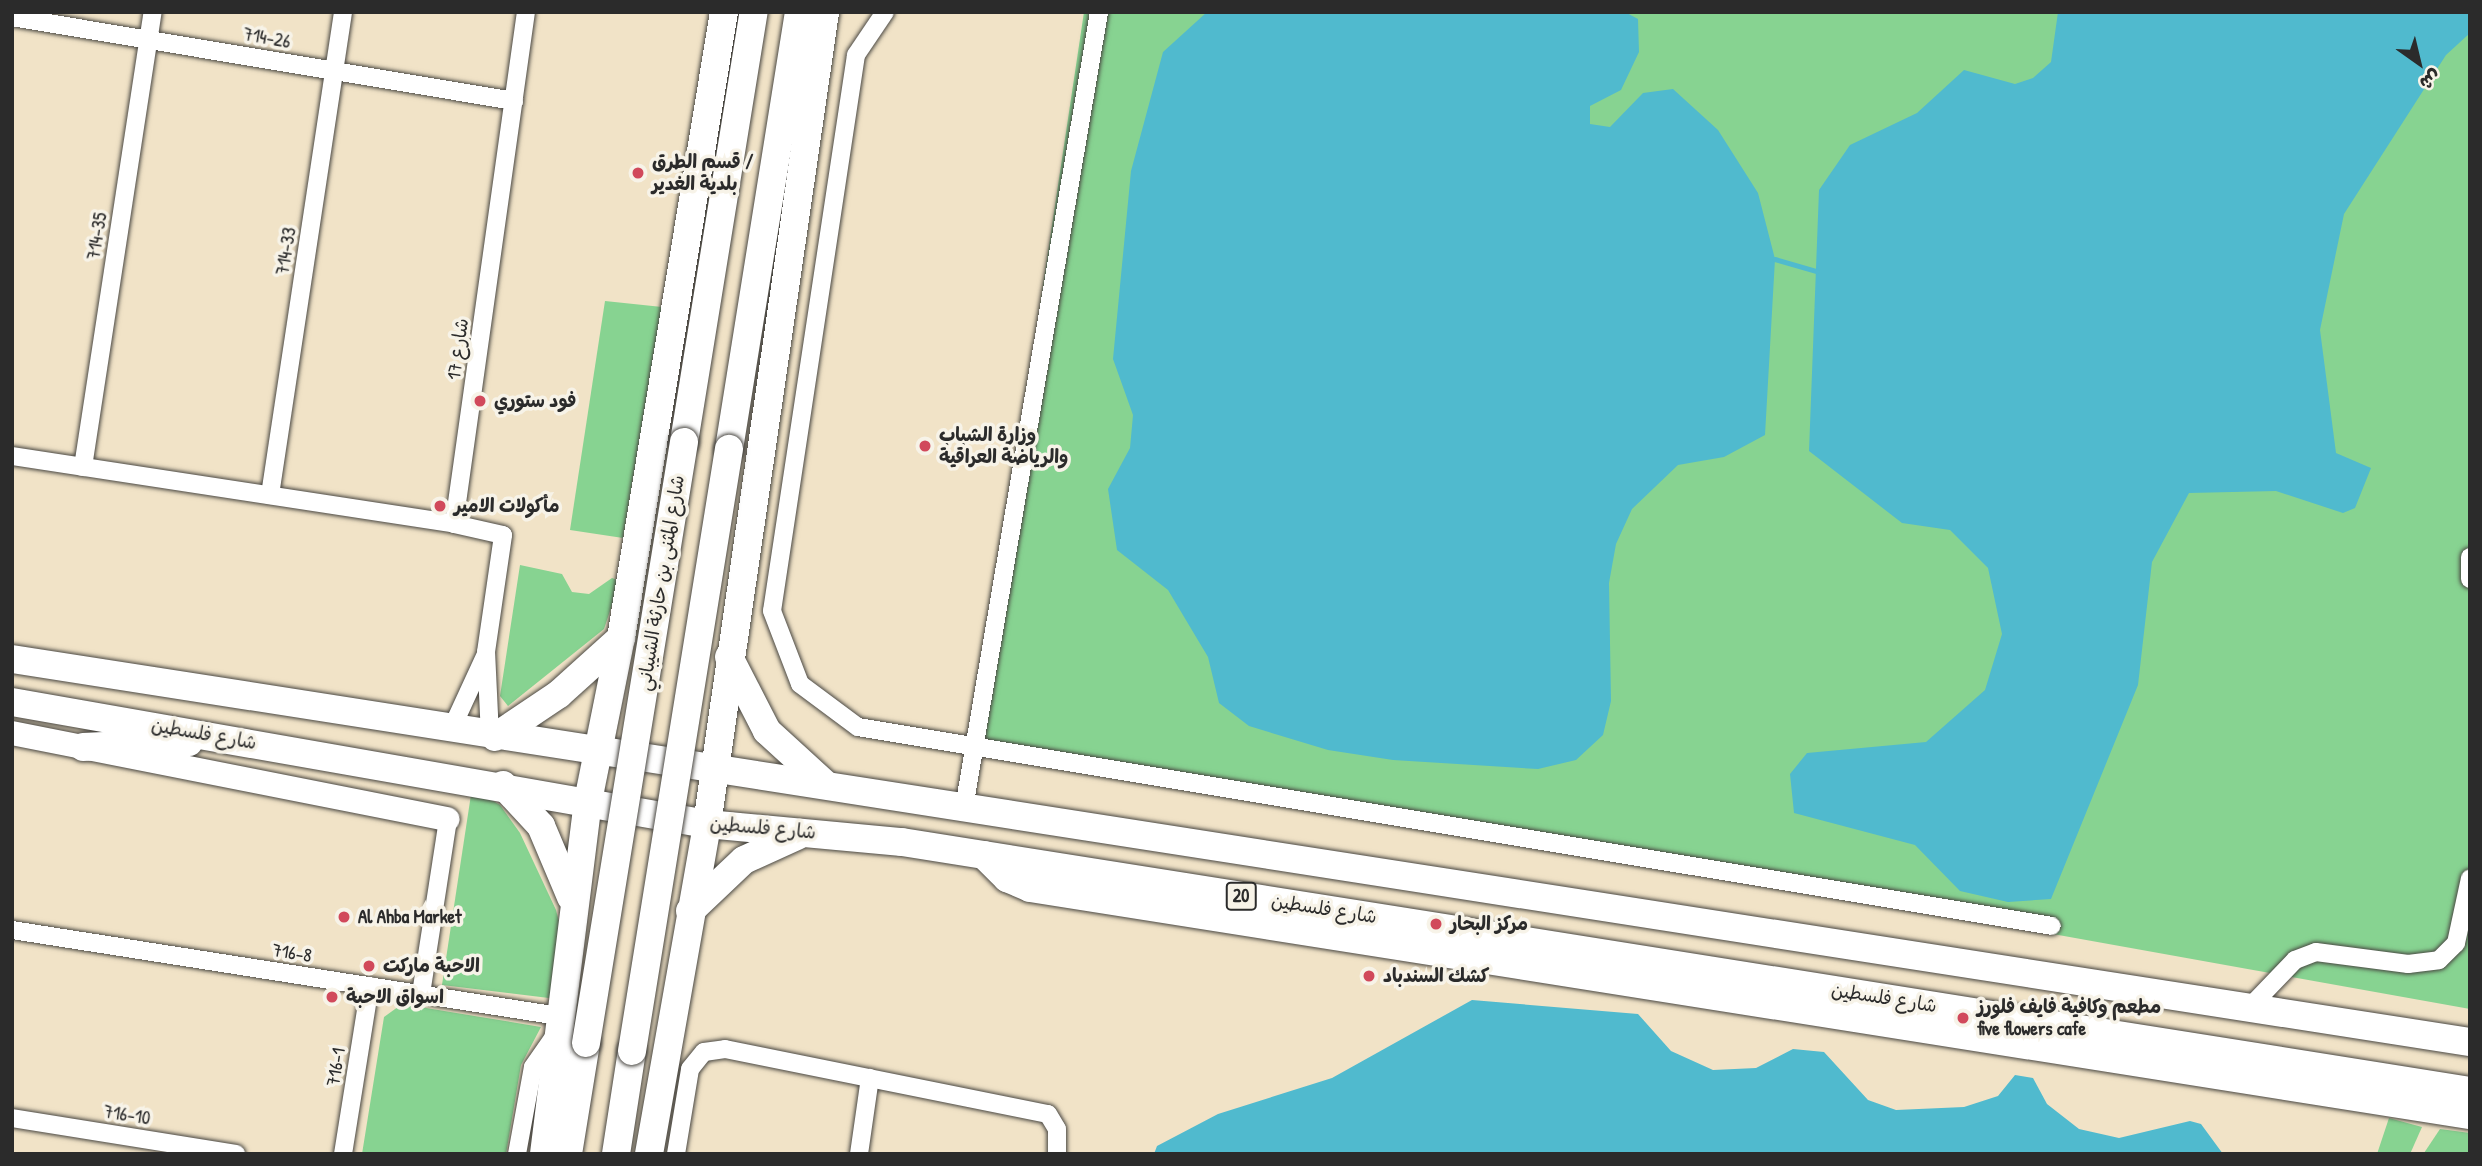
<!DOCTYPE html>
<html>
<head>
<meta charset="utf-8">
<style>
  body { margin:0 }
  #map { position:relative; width:2482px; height:1166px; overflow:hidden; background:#f1e3c7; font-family:"Patrick Hand","Playpen Sans Arabic",sans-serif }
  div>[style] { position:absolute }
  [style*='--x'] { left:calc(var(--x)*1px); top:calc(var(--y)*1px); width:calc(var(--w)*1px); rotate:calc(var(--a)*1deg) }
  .green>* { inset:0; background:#87d391 }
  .water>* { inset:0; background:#50bace }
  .stream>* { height:4.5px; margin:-2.25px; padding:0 2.25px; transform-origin:2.25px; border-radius:2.25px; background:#50bace }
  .roads { filter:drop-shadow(0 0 2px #494742) drop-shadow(0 0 2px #494742) }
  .street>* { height:18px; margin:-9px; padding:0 9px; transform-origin:9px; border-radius:9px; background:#fff }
  .secondary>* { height:24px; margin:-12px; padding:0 12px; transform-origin:12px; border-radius:12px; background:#fff }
  .primary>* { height:28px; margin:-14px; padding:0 14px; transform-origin:14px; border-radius:14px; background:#fff }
  .bridges { filter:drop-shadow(0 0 2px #494742) drop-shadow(0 0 2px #494742) }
  .primary-bridge>* { height:28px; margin:-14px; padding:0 14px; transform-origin:14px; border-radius:14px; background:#fff }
  .dots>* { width:19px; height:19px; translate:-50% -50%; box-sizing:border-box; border:4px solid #f7f3e8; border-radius:50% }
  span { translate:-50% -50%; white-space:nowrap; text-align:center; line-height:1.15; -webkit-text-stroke:7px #f7f3e8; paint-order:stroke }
  .shield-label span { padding:2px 5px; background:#f7f3e8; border:2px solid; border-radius:5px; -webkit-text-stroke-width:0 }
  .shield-label { font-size:18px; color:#2b2b2b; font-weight:700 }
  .street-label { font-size:19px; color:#2b2b2b }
  .poi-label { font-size:19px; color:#2b2b2b; font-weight:700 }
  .left { translate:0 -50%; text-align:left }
  .frame { position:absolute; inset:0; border:14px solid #2b2b2b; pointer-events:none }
  .north { position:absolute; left:2384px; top:28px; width:70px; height:70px; -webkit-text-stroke:5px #f7f3e8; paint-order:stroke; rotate:146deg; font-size:19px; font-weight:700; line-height:28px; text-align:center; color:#2b2b2b }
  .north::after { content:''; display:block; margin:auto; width:24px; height:32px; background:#2b2b2b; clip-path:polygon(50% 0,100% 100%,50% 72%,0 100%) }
</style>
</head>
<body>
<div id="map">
  <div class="green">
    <i style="clip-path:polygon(1084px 12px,2470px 12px,2470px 1009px,975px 740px)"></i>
    <i style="clip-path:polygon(605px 301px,662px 307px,623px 538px,570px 530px)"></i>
    <i style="clip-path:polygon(520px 565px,562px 574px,572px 592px,589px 594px,612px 578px,620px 581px,604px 629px,508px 706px,500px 696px)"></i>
    <i style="clip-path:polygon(472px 788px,500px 805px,520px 833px,556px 910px,565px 945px,557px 999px,442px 985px)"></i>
    <i style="clip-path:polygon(402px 1004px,541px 1027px,521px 1065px,506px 1154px,362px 1154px,384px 1017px)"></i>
    <i style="clip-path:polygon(2389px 1118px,2422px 1127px,2410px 1154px,2377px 1154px)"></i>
    <i style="clip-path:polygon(2440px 1129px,2470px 1133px,2470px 1154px,2424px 1153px)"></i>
  </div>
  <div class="water">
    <i style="clip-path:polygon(1207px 12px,1625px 12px,1638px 19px,1639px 52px,1621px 90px,1590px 106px,1590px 124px,1610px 127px,1643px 93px,1673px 89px,1718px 130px,1758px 193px,1775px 259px,1765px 435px,1724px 457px,1678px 465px,1632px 509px,1616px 544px,1609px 583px,1611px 701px,1603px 735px,1576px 760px,1538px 769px,1393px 760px,1328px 750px,1249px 726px,1219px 703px,1208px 657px,1168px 590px,1117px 550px,1108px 489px,1130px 448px,1133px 415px,1113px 359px,1131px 171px,1163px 52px)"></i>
    <i style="clip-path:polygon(2058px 12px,2470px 12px,2470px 33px,2446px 55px,2344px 214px,2320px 330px,2336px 453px,2371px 468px,2355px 508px,2343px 513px,2276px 491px,2189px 493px,2152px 562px,2138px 685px,2051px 899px,2008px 902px,1960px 891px,1915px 845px,1794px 813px,1790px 774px,1807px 753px,1926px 742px,1985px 690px,2002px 634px,1988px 568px,1950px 530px,1902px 523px,1809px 451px,1819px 190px,1850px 145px,1917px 113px,1964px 70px,2015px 84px,2033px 78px,2051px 62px)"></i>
    <i style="clip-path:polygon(1472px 1000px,1638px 1014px,1671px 1051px,1713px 1070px,1756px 1068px,1793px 1049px,1824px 1052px,1868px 1100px,1896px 1110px,1964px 1107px,1998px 1096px,2015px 1075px,2033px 1078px,2047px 1104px,2079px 1129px,2119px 1138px,2190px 1121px,2201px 1124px,2223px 1154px,1154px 1154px,1157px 1146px,1218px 1114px,1332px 1078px)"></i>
  </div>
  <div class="stream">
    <i style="--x:1775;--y:259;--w:43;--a:16.3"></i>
  </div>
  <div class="roads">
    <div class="street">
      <i style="--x:885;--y:12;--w:52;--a:124"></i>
      <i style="--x:856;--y:55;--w:562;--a:98.59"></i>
      <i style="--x:772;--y:611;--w:78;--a:69"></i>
      <i style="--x:800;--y:684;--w:72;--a:36.6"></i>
      <i style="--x:858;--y:727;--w:1210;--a:9.46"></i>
      <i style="--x:12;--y:17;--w:509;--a:9.5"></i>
      <i style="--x:12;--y:456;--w:447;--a:8.7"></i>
      <i style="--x:83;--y:467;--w:460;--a:-81.3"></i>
      <i style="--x:270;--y:495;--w:488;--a:-81.4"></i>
      <i style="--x:2470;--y:557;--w:22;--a:90"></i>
      <i style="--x:451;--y:730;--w:81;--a:-65.3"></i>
      <i style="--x:490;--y:736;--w:84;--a:-92.7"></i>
      <i style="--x:486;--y:652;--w:118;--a:-81.7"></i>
      <i style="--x:503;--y:535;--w:50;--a:-167.3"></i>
      <i style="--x:454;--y:524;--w:517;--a:-82"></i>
      <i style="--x:964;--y:808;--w:807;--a:-80.37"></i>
      <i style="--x:12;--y:930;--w:560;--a:8.94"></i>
      <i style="--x:421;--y:994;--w:177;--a:-81.2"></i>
      <i style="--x:2248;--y:1009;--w:68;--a:-46.2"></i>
      <i style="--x:2295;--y:960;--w:22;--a:-21"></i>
      <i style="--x:2316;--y:952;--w:93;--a:7.4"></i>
      <i style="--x:2408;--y:964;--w:31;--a:-7"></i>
      <i style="--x:2439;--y:960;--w:24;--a:-45"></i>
      <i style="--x:2456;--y:943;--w:66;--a:-77.8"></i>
      <i style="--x:12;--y:1118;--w:227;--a:9.1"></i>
      <i style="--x:343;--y:1154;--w:170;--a:-80.9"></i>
      <i style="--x:517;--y:1154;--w:88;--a:-79.6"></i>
      <i style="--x:533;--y:1067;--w:44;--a:-55.2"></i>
      <i style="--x:676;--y:1154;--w:86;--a:-80.6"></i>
      <i style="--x:690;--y:1069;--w:22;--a:-51"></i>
      <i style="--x:704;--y:1052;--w:21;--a:-8"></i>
      <i style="--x:725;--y:1049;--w:329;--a:11.4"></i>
      <i style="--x:1048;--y:1114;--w:17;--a:59"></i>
      <i style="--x:1057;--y:1129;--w:25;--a:90"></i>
      <i style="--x:859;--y:1154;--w:77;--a:-81.8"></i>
    </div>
    <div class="secondary">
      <i style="--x:12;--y:733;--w:444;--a:11.2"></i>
    </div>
    <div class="primary">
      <i style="--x:684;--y:442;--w:436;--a:-80.8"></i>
      <i style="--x:729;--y:449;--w:443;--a:-80.9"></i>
      <i style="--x:729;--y:657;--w:83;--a:62.8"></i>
      <i style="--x:767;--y:731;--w:79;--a:42.4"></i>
      <i style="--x:12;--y:659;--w:2488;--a:8.86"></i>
      <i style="--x:12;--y:702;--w:706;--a:9.96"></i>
      <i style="--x:707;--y:824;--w:196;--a:5.3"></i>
      <i style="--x:902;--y:842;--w:1588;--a:9.02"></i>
      <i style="--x:495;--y:737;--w:77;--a:-33.9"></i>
      <i style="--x:559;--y:694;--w:84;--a:-42.1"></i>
      <i style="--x:83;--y:747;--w:106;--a:-2.7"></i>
      <i style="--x:503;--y:785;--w:56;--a:47.2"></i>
      <i style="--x:541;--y:826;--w:77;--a:67.1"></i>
      <i style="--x:984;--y:855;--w:33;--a:45"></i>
      <i style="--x:1007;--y:878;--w:25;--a:23"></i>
      <i style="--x:1030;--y:888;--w:1458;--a:8.96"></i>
      <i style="--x:690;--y:911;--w:74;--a:-43.4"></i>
      <i style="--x:744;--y:860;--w:58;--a:-24.4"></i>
      <i style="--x:544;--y:1154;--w:356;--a:-82.9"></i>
      <i style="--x:588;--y:801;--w:166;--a:-78.6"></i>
      <i style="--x:621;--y:638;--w:634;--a:-80.66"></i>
      <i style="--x:568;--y:1154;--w:112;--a:-80.8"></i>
      <i style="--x:616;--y:1154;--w:104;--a:-81.2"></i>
      <i style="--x:649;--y:1154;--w:335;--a:-80"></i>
      <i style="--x:707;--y:824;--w:821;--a:-81.73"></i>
    </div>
  </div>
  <div class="bridges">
    <div class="primary-bridge">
      <i style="--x:586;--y:1043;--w:609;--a:-80.74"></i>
      <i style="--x:632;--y:1051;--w:610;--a:-80.85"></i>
    </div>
  </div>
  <div class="dots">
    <i style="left:638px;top:173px;background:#d1495b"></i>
    <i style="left:480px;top:401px;background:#d1495b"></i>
    <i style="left:925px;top:446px;background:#d1495b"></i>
    <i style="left:440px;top:506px;background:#d1495b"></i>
    <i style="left:344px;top:917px;background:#d1495b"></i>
    <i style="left:1436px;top:924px;background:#d1495b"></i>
    <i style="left:369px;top:966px;background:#d1495b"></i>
    <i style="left:1369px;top:976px;background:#d1495b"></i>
    <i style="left:332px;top:997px;background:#d1495b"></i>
    <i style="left:1963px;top:1018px;background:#d1495b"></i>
  </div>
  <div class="shield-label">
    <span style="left:1241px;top:896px">20</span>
  </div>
  <div class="street-label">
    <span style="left:267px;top:38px;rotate:10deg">714-26</span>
    <span style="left:97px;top:236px;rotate:-81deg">714-35</span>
    <span style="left:286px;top:251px;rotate:-81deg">714-33</span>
    <span style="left:458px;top:349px;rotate:-82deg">شارع 17</span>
    <span style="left:661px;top:583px;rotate:-81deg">شارع المثنى بن حارثة الشيباني</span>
    <span style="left:204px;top:734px;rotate:10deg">شارع فلسطين</span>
    <span style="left:763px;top:828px;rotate:5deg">شارع فلسطين</span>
    <span style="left:1324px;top:909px;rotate:9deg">شارع فلسطين</span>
    <span style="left:292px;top:953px;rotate:9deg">716-8</span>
    <span style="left:1884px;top:998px;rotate:9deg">شارع فلسطين</span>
    <span style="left:336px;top:1067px;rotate:-81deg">716-1</span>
    <span style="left:127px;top:1115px;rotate:9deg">716-10</span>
  </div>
  <div class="poi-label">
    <span class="left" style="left:652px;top:173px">قسم الطرق /<br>بلدية الغدير</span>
    <span class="left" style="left:494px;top:401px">فود ستوري</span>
    <span class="left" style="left:939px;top:446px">وزارة الشباب<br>والرياضة العراقية</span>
    <span class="left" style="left:454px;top:506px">مأكولات الامير</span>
    <span class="left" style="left:358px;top:917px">Al Ahba Market</span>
    <span class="left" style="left:1450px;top:924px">مركز البحار</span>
    <span class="left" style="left:383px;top:966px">الاحبة ماركت</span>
    <span class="left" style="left:1383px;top:976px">كشك السندباد</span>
    <span class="left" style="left:346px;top:997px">اسواق الاحبة</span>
    <span class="left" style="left:1977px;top:1018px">مطعم وكافية فايف فلورز<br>five flowers cafe</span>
  </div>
  <div class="frame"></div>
  <div class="north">ش</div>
</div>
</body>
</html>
